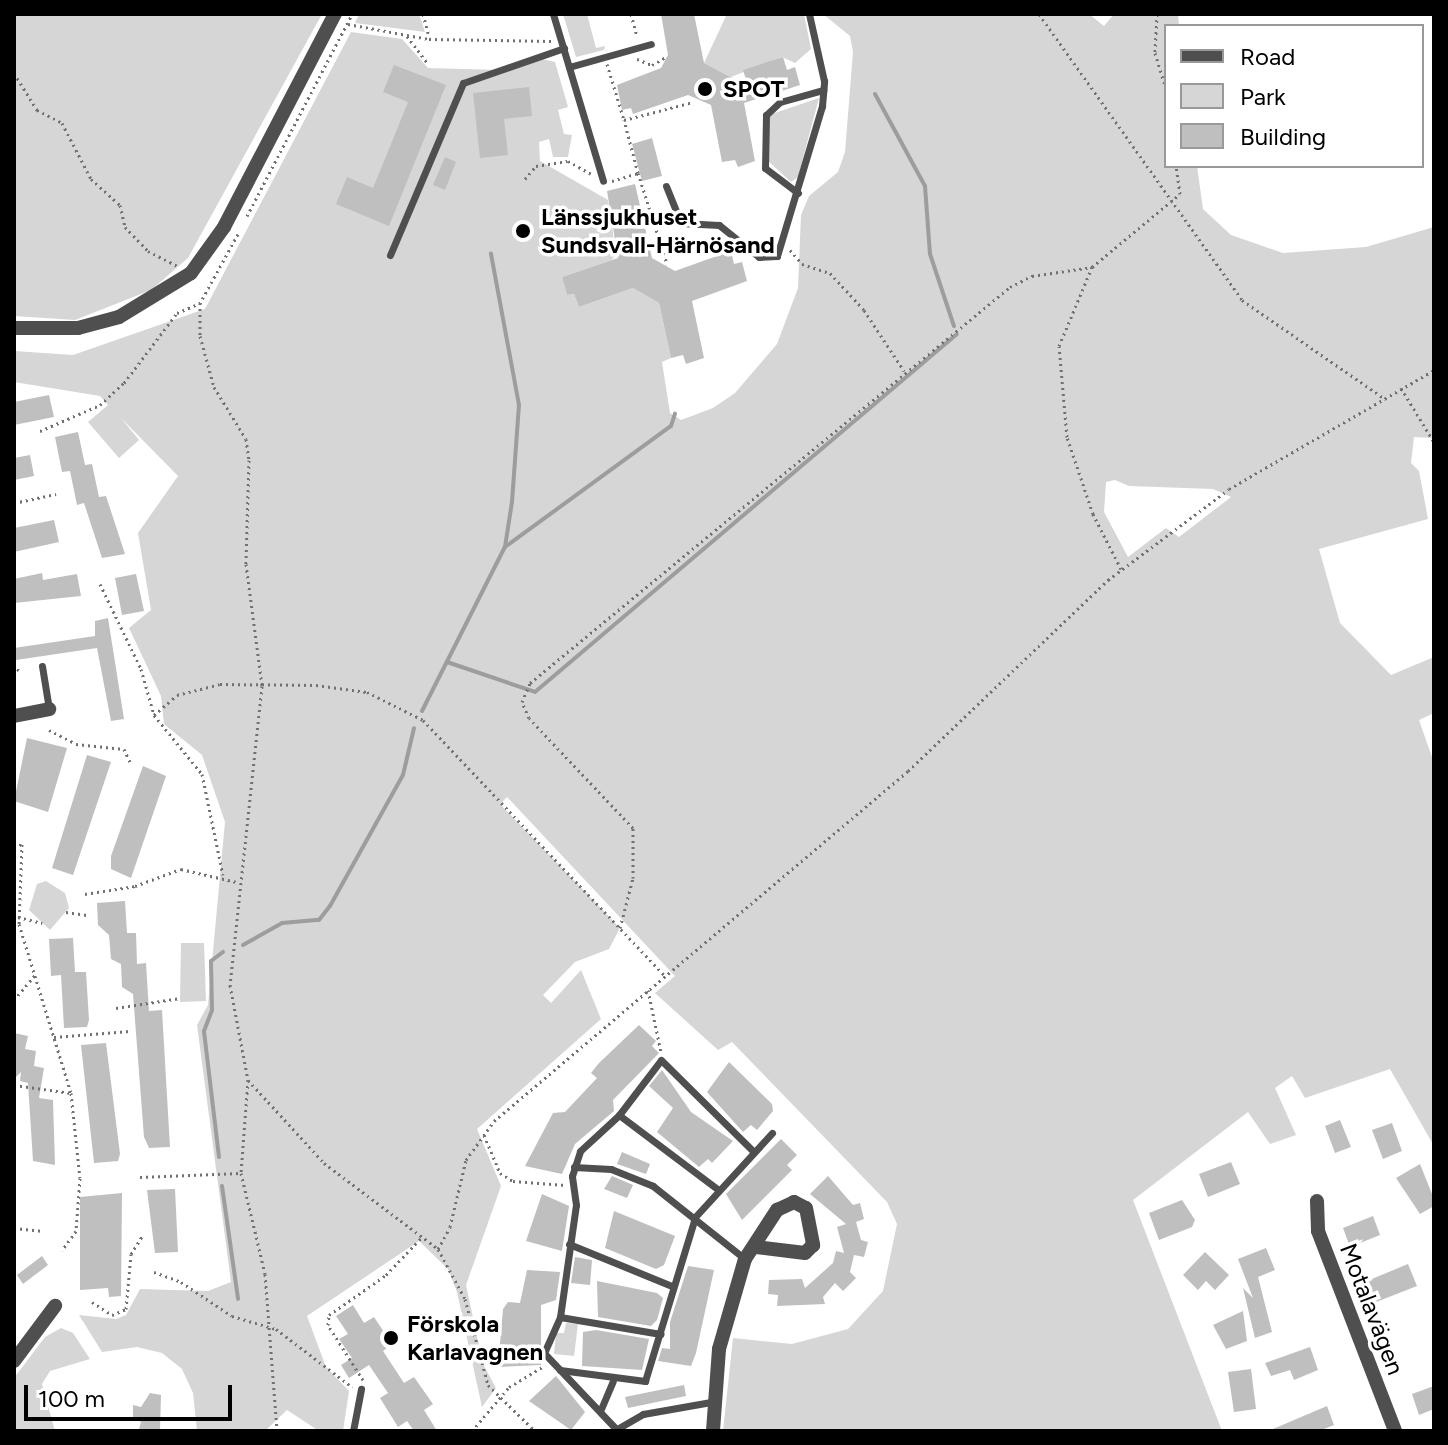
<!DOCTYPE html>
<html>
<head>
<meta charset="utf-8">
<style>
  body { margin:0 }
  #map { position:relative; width:1448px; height:1445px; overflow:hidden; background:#fff; font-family:Figtree,sans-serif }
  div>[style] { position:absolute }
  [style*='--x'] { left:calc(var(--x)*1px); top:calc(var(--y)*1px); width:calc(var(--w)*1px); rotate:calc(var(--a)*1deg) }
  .green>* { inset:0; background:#d6d6d6 }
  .stream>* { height:4px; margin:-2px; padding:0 2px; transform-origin:2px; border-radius:2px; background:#9d9d9d }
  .building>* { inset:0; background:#bfbfbf }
  .path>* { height:3px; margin-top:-1.5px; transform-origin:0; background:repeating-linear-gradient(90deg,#717171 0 2px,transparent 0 6px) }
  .lane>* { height:7px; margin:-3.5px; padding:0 3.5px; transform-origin:3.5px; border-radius:3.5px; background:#4f4f4f }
  .street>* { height:14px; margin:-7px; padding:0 7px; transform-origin:7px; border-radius:7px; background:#4f4f4f }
  .dots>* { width:22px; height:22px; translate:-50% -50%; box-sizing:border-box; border:4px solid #fff; border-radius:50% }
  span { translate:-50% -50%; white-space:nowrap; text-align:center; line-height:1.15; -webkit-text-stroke:7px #fff; paint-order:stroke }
  .poi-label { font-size:24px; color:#000; font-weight:700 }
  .left { translate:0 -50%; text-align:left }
  .street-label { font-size:24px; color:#000 }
  .frame { position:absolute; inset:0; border:16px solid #000; pointer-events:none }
  .legend { position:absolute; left:1164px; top:24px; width:260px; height:144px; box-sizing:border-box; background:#fff; border:2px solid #999; margin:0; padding:10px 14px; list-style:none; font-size:24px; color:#000 }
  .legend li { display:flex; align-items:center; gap:16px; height:40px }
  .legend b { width:40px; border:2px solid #999 }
  .scale { position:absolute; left:24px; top:1385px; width:208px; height:36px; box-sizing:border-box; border:4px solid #000; border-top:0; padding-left:10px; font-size:24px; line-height:28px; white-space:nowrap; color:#000; -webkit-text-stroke:6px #fff; paint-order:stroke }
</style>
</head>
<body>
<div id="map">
  <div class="green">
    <i style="clip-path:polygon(14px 14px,322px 14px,188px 258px,151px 290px,75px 320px,14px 316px)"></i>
    <i style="clip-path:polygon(359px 14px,419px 14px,425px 32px,355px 23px)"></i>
    <i style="clip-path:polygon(563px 14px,587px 14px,596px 48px,605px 46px,604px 50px,576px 57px)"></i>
    <i style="clip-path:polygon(727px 14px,804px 14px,811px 49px,795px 63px,782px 57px,731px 77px,704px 63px)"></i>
    <i style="clip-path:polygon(evenodd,823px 14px,1089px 14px,1104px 26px,1114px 14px,1178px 14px,1179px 26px,1166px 26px,1166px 166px,1197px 166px,1203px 209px,1231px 235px,1283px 253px,1366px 247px,1434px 227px,1434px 438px,1414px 437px,1411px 463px,1419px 471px,1428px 519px,1319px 549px,1340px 623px,1391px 675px,1434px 657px,1434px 713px,1419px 720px,1434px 763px,1434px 1146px,1390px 1069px,1305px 1098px,1292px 1076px,1275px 1088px,1296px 1135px,1270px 1144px,1248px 1112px,1133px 1200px,1222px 1431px,723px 1431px,733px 1338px,792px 1344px,848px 1329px,883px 1291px,897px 1224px,887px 1202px,732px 1042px,718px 1050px,655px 993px,675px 976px,507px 797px,500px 804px,620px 928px,609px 949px,575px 962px,543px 995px,551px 1003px,581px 970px,601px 1019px,477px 1129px,501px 1186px,466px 1285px,483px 1364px,496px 1388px,482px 1407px,457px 1292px,448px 1269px,419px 1241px,307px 1316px,326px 1367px,349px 1391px,343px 1431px,319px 1431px,287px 1410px,265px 1431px,197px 1431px,193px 1393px,182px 1369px,162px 1353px,137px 1347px,102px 1352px,79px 1315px,116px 1319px,126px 1315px,140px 1289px,208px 1291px,231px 1282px,197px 1025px,208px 1005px,225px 822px,202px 755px,164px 724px,161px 696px,129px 628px,151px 610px,138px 533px,178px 476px,121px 418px,139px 440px,119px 458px,88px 422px,108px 405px,100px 396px,14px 382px,14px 351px,73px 355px,205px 309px,351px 32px,402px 39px,428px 68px,501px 70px,542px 59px,555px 62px,568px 107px,558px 110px,564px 134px,572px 135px,568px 157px,553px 157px,549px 139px,539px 142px,540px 161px,608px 200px,616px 253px,612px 260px,562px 277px,567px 295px,574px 294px,579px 307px,633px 288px,659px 303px,671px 358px,662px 362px,670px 413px,681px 420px,713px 408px,735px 393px,777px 344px,798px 288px,801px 215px,809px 196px,838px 172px,845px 152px,853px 52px,850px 36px,823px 14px,1115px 480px,1129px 486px,1213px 489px,1231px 497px,1179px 537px,1166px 528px,1128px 557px,1104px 512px,1106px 482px,1115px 480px)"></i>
    <i style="clip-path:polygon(819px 98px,798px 177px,791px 182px,767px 160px,769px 115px)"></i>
    <i style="clip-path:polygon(46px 881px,65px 893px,69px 908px,50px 930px,29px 910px,37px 884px)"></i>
    <i style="clip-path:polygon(181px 943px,204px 943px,206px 1001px,180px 1002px)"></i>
    <i style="clip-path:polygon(566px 1323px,578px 1324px,574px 1356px,554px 1354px,556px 1333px,564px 1333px)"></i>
    <i style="clip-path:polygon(61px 1328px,73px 1333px,90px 1359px,50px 1371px,42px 1384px,55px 1431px,14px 1431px,14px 1378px,45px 1337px)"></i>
  </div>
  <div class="stream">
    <i style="--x:875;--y:94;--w:105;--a:61.5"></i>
    <i style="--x:925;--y:186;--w:68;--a:85.8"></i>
    <i style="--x:930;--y:254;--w:76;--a:71.6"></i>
    <i style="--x:505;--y:547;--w:205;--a:-36.1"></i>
    <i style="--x:671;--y:426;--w:13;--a:-72"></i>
    <i style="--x:447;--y:662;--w:93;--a:18.8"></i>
    <i style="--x:535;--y:692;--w:553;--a:-40.31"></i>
    <i style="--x:422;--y:711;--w:184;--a:-63.2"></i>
    <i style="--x:505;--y:547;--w:46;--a:-81.2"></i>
    <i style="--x:512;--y:502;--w:97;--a:-85.9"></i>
    <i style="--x:519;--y:405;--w:154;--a:-100.5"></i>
    <i style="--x:243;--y:945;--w:45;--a:-29.4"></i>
    <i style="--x:282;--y:923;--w:37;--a:-5"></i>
    <i style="--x:319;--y:920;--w:18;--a:-52"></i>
    <i style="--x:330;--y:906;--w:150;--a:-60.9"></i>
    <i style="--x:403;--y:775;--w:48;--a:-76.8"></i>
    <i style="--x:219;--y:1157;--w:127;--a:-96.8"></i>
    <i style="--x:204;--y:1031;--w:22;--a:-69"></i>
    <i style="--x:212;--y:1010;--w:49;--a:-91.2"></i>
    <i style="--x:211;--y:961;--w:15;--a:-37"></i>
    <i style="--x:222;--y:1186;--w:114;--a:81.9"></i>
  </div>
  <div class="building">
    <i style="clip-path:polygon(661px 14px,694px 14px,704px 63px,748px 86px,743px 70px,783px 57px,787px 70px,795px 67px,800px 85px,744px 103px,755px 161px,738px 167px,735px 160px,722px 162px,711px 105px,688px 95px,633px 114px,631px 108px,622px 110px,617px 85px,661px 68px,668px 55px)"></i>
    <i style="clip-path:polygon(394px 65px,446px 85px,389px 226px,336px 204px,347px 177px,373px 188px,387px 154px,408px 102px,383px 92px)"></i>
    <i style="clip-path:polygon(529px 87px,532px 116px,504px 119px,508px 155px,480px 158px,473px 93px)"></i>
    <i style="clip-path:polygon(652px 138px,662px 176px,642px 181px,632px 144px)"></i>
    <i style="clip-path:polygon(445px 157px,456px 162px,445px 190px,433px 185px)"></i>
    <i style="clip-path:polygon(635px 184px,652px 258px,675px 271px,731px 251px,734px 264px,742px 262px,747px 281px,692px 301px,704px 358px,686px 364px,683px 355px,671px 358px,659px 303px,633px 288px,579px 307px,574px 294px,567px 295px,562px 277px,618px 258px,607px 191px)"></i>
    <i style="clip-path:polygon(49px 395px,54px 417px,14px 425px,14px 402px)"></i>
    <i style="clip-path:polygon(78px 432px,85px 465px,92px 464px,99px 497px,106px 496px,125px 554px,102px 558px,84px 503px,77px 505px,70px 471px,62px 472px,55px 437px)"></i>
    <i style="clip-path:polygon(30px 455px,34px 476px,14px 480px,14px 458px)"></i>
    <i style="clip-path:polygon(54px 520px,59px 542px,14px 552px,14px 528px)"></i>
    <i style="clip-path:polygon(42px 573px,43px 580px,77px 574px,81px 596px,14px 603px,14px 579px)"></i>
    <i style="clip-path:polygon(136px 574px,144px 611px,122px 615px,115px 578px)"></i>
    <i style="clip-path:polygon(108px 618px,124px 719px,111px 721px,97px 648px,16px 660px,14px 648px,95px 636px,95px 621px)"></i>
    <i style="clip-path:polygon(27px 738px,67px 748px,48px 812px,14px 801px)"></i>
    <i style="clip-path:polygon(87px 755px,111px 762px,73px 875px,52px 868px)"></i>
    <i style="clip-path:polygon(143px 766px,166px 776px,131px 878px,111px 869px,111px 856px)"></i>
    <i style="clip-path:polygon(125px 901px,127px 933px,136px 933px,137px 964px,146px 963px,149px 1011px,162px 1010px,170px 1147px,149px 1148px,144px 1137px,133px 994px,122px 987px,121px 964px,111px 959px,109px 935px,98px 925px,97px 903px)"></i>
    <i style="clip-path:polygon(73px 938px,75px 972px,86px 972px,89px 1020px,87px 1027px,64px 1028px,61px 975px,51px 976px,49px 939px)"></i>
    <i style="clip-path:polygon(639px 1025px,656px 1041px,652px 1046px,659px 1053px,613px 1100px,614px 1111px,575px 1144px,562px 1174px,525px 1166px,553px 1113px,565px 1112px,597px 1078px,591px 1073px,599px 1063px)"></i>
    <i style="clip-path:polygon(14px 1033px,28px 1036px,25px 1049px,36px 1051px,34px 1066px,44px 1068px,39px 1098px,53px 1100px,55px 1165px,33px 1161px,28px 1083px,20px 1081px,21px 1072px,14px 1079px)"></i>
    <i style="clip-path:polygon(106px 1043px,120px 1154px,118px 1161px,94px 1163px,81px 1045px)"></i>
    <i style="clip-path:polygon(729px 1062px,772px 1104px,773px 1111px,757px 1130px,751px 1125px,743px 1132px,707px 1092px)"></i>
    <i style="clip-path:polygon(662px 1070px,691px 1112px,733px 1141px,712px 1163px,708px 1159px,699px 1167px,657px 1132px,673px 1108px,649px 1086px)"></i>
    <i style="clip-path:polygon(1340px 1120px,1351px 1147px,1335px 1153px,1325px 1126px)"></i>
    <i style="clip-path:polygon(1392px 1123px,1402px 1151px,1383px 1159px,1372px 1130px)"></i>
    <i style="clip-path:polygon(781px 1139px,797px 1155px,787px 1165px,792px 1170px,742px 1220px,726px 1194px)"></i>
    <i style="clip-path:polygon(622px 1152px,650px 1164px,646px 1174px,617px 1164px)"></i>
    <i style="clip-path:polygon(1231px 1162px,1240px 1184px,1208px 1197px,1199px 1174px)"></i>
    <i style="clip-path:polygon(1420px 1164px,1434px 1199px,1434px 1206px,1420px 1214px,1396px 1178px)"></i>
    <i style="clip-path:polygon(612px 1176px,633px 1185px,627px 1198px,604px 1189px)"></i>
    <i style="clip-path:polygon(828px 1176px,853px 1205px,860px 1203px,864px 1219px,856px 1222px,861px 1240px,868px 1242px,864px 1257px,854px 1255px,850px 1272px,856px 1278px,843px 1291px,835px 1283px,823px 1297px,825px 1304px,777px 1306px,778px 1295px,768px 1294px,769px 1280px,802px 1279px,805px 1288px,833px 1263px,836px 1251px,844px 1253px,837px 1227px,846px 1224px,810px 1194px)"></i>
    <i style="clip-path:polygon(175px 1189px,178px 1252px,155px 1253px,147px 1190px)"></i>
    <i style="clip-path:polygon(122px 1193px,121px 1296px,109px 1297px,108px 1288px,80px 1290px,80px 1197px)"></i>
    <i style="clip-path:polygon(542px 1194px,569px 1206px,562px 1251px,526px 1241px)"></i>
    <i style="clip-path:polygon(1182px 1200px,1195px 1220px,1192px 1227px,1159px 1240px,1149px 1213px)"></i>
    <i style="clip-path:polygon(614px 1211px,675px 1236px,664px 1265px,656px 1269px,605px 1248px)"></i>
    <i style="clip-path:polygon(1373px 1216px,1380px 1235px,1350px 1247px,1343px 1228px)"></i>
    <i style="clip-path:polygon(1266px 1248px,1275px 1270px,1258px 1277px,1272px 1332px,1255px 1338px,1243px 1288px,1253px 1298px,1238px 1259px)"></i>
    <i style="clip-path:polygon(1205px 1252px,1229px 1275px,1215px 1290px,1206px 1281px,1198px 1290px,1183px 1275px)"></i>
    <i style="clip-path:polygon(42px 1256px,48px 1265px,23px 1284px,17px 1275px)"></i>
    <i style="clip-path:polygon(575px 1257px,592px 1260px,590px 1285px,571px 1283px)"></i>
    <i style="clip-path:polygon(1408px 1264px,1417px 1286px,1376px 1302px,1367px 1281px)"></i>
    <i style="clip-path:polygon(688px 1266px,714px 1270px,696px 1353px,691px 1366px,658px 1361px,662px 1348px,670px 1349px,670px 1322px)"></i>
    <i style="clip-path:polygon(527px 1270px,560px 1272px,556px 1300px,541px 1305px,541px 1365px,498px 1367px,503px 1309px,508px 1302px,520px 1303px)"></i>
    <i style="clip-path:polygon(597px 1281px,657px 1293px,663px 1298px,657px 1320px,651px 1326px,598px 1317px)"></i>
    <i style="clip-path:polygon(353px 1305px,364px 1323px,374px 1317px,392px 1344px,383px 1351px,404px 1383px,414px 1377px,433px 1404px,424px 1410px,437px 1431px,414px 1431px,407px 1421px,398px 1427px,380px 1398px,388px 1393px,369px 1365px,349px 1378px,341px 1365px,352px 1358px,339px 1339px,348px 1334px,336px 1316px)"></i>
    <i style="clip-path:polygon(1243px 1311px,1247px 1341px,1226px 1349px,1213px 1325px)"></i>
    <i style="clip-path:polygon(596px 1330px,649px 1339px,642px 1370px,582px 1366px,583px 1332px)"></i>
    <i style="clip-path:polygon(1310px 1347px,1318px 1370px,1294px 1380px,1290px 1370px,1271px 1376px,1265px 1363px)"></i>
    <i style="clip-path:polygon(1251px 1369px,1256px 1409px,1234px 1412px,1228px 1372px)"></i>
    <i style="clip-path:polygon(556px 1376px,585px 1412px,571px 1430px,529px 1401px)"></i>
    <i style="clip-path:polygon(684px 1385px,686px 1396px,628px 1408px,625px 1397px)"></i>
    <i style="clip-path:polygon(1434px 1386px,1434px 1409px,1419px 1415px,1412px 1394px)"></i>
    <i style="clip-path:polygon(150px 1393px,161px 1395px,160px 1430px,153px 1431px,139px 1429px,141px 1422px,133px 1417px,133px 1405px,141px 1407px)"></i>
    <i style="clip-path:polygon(1327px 1406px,1334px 1425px,1319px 1431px,1268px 1431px)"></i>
  </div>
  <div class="path">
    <i style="--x:423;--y:14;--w:24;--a:75"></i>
    <i style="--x:631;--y:14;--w:23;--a:75"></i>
    <i style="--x:1039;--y:14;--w:351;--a:54.6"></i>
    <i style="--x:1242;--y:300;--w:174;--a:34.7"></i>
    <i style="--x:1157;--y:14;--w:39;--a:93"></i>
    <i style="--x:1155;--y:53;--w:39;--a:73"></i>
    <i style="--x:348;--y:24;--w:82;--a:10.5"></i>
    <i style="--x:429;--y:39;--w:122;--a:0.9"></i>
    <i style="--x:407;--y:36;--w:35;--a:53"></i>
    <i style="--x:637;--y:59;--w:16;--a:22"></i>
    <i style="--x:652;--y:65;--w:16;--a:-30"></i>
    <i style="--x:607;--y:64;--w:59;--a:73.1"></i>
    <i style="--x:624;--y:120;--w:71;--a:-14.6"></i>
    <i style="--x:14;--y:73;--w:44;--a:58.1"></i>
    <i style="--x:37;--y:110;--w:28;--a:27"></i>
    <i style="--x:62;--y:123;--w:63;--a:62.6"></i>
    <i style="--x:91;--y:179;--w:39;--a:42"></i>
    <i style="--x:120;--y:205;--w:23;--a:77"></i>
    <i style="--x:125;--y:227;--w:33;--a:46"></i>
    <i style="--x:148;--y:251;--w:34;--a:27"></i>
    <i style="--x:638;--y:173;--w:96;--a:72.3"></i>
    <i style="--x:525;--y:179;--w:17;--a:-50"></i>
    <i style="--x:536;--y:166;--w:32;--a:-9"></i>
    <i style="--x:568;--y:161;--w:26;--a:29"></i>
    <i style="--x:612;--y:181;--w:27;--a:-17"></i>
    <i style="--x:638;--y:173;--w:55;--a:-104.8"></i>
    <i style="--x:247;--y:216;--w:228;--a:-62.5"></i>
    <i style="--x:238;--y:234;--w:79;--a:118.8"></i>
    <i style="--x:200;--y:303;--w:33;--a:90"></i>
    <i style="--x:200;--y:336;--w:53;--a:74.6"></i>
    <i style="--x:214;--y:387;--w:61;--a:58.4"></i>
    <i style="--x:246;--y:439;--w:21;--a:82"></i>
    <i style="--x:249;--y:460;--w:104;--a:91.7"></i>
    <i style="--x:246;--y:564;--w:123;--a:82.5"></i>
    <i style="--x:262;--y:686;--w:301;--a:96.1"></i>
    <i style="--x:230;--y:985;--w:97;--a:79.3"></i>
    <i style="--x:248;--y:1080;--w:93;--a:94.3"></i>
    <i style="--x:241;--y:1173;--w:104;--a:76.6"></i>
    <i style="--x:265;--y:1274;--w:157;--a:85.6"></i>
    <i style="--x:790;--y:250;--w:18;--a:49"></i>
    <i style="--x:802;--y:264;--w:29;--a:18"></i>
    <i style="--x:830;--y:273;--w:50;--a:47.4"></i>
    <i style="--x:864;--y:310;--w:73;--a:56.7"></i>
    <i style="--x:1401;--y:388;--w:63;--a:58.6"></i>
    <i style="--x:40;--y:431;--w:65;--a:-23.4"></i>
    <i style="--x:100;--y:405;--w:33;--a:-43"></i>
    <i style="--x:124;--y:383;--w:88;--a:-52.9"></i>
    <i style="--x:177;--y:313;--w:25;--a:-23"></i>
    <i style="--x:14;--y:503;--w:43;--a:-12.1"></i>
    <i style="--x:1121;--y:569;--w:62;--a:-117"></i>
    <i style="--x:1093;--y:514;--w:81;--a:-108.7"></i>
    <i style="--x:1067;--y:437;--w:91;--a:-95"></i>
    <i style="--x:1059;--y:346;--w:86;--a:-67.3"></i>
    <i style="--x:1092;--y:267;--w:114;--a:-39.7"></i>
    <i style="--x:1180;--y:194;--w:28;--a:-98"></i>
    <i style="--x:100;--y:584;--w:94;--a:64.2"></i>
    <i style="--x:141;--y:669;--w:48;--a:74.2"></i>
    <i style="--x:154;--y:715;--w:76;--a:50.9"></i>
    <i style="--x:202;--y:774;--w:103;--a:78.3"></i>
    <i style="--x:14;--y:664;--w:9;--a:54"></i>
    <i style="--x:154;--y:715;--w:30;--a:-41"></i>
    <i style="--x:177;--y:695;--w:44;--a:-14.3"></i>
    <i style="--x:220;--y:684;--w:96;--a:0.6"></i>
    <i style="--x:316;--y:685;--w:51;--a:7.8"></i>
    <i style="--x:367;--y:692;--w:63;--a:26.6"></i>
    <i style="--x:423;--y:720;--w:352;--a:46.6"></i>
    <i style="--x:49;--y:730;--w:30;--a:27"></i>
    <i style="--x:76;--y:744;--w:48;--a:5.9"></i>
    <i style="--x:124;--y:749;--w:17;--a:65"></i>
    <i style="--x:14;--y:848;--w:9;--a:-27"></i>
    <i style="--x:22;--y:844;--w:80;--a:92.1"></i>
    <i style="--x:19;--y:924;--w:177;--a:72.9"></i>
    <i style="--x:71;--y:1093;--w:85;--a:84"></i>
    <i style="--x:80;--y:1178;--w:53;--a:94.3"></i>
    <i style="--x:76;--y:1231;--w:24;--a:126"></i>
    <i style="--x:85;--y:894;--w:51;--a:-9.1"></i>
    <i style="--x:135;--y:886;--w:49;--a:-20.3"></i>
    <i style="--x:181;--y:869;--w:57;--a:13.1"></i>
    <i style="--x:66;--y:912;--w:21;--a:8"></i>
    <i style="--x:18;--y:917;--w:25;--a:14"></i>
    <i style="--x:620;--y:928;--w:52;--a:-75.4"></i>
    <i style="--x:633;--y:878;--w:50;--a:-90"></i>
    <i style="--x:633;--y:828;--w:151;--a:-133.4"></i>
    <i style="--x:529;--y:718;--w:17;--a:-114"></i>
    <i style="--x:522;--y:702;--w:21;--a:-67"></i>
    <i style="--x:530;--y:683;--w:622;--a:-39.52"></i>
    <i style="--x:1010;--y:287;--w:25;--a:-27"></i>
    <i style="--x:1032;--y:276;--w:61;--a:-8.5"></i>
    <i style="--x:648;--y:990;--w:63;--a:78.2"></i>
    <i style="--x:14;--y:1000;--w:33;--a:-50"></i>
    <i style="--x:116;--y:1008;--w:65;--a:-8.9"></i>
    <i style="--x:54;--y:1037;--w:76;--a:-4.5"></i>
    <i style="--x:248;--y:1080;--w:113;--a:47.5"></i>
    <i style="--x:324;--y:1163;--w:143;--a:37"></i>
    <i style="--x:438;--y:1249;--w:57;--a:61.6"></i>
    <i style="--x:465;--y:1299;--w:89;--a:75"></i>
    <i style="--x:488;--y:1385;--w:66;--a:44.4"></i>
    <i style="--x:14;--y:1085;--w:58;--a:8"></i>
    <i style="--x:484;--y:1135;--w:41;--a:67.2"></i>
    <i style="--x:500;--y:1173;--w:15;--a:32"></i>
    <i style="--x:513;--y:1181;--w:52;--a:4.4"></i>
    <i style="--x:140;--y:1177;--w:101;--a:-2.3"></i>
    <i style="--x:14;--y:1228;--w:27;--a:6"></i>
    <i style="--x:438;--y:1249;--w:25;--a:-61"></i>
    <i style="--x:450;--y:1227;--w:69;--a:-76.6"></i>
    <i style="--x:466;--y:1160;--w:48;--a:-54.3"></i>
    <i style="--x:494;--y:1121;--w:542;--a:-40.21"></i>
    <i style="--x:908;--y:771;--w:277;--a:-43.7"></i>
    <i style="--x:1108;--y:580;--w:151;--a:-36.9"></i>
    <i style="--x:1229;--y:489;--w:237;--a:-30.1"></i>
    <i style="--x:154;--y:1272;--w:29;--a:20"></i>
    <i style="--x:181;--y:1282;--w:61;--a:33.7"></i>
    <i style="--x:232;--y:1316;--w:46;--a:16.5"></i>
    <i style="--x:276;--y:1329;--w:96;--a:37.3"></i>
    <i style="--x:92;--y:1302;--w:24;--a:33"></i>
    <i style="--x:112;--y:1315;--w:15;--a:-23"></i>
    <i style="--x:126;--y:1309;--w:55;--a:-84.8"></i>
    <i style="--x:131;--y:1254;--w:22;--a:-58"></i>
    <i style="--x:363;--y:1380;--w:65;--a:-122.5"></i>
    <i style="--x:328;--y:1325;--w:10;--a:-84"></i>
    <i style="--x:329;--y:1315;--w:70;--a:-35.1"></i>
    <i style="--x:386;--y:1275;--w:52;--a:-46.5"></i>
    <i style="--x:472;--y:1431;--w:57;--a:-49.9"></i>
    <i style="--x:509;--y:1387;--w:39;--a:-31"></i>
  </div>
  <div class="lane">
    <i style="--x:553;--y:14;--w:174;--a:73.3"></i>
    <i style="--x:569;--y:67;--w:85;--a:-15.7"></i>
    <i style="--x:666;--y:186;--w:40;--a:68"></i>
    <i style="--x:681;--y:223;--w:38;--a:3"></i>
    <i style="--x:719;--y:225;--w:51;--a:38.7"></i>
    <i style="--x:759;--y:257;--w:18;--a:-3"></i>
    <i style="--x:777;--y:256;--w:157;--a:-73.3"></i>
    <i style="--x:822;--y:106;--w:25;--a:-85"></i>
    <i style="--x:824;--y:81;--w:69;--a:-102.6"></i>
    <i style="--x:798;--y:193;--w:41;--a:-142.9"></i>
    <i style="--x:765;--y:168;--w:53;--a:-88.9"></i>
    <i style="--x:766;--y:115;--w:19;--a:-43"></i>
    <i style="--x:780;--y:102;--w:45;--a:-15.6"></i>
    <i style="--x:390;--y:255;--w:187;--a:-67"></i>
    <i style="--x:463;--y:83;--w:107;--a:-19.1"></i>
    <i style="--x:42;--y:666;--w:44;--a:80.8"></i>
    <i style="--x:619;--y:1115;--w:121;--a:37"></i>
    <i style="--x:574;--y:1167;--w:37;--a:3"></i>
    <i style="--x:611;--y:1169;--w:45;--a:22"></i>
    <i style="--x:653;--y:1186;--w:117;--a:38.4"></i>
    <i style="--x:569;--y:1244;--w:111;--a:22.2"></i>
    <i style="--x:560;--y:1317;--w:102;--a:9.6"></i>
    <i style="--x:560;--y:1370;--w:86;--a:7.4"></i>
    <i style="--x:645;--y:1381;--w:171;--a:-73"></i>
    <i style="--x:695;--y:1217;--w:114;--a:-47.5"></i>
    <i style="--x:601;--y:1409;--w:30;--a:-67"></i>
    <i style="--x:617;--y:1429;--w:30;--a:-30"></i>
    <i style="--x:643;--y:1414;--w:69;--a:-10"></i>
    <i style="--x:353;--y:1431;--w:43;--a:-79.2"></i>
    <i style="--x:618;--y:1431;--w:108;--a:-133.5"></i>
    <i style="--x:544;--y:1353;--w:39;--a:-66"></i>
    <i style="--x:560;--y:1317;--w:113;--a:-81.9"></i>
    <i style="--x:576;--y:1205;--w:29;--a:-98"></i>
    <i style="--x:572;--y:1176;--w:26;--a:-72"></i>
    <i style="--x:580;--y:1151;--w:53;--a:-42.7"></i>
    <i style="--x:619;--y:1115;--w:69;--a:-52.6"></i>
    <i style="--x:661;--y:1060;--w:129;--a:44.7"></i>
  </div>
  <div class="street">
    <i style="--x:14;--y:328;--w:64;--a:0"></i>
    <i style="--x:78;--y:328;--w:42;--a:-15"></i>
    <i style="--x:119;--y:317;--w:84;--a:-31.4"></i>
    <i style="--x:191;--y:273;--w:57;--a:-54.3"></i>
    <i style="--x:224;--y:227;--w:240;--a:-62.5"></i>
    <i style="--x:14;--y:716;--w:36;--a:-11"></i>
    <i style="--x:1317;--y:1201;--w:30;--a:88"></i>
    <i style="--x:1318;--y:1231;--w:214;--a:68.9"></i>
    <i style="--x:14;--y:1361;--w:69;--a:-53.3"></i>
    <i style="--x:713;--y:1431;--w:82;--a:-85.8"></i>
    <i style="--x:719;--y:1349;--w:94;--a:-73.9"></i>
    <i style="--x:745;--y:1259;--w:59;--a:-56.9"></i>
    <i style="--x:777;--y:1210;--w:19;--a:-25"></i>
    <i style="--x:794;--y:1202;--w:13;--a:27"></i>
    <i style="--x:806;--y:1208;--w:38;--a:79"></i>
    <i style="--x:813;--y:1245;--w:11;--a:135"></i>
    <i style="--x:805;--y:1253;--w:49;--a:-173"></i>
  </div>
  <div class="dots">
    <i style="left:705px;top:89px;background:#000"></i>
    <i style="left:523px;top:231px;background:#000"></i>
    <i style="left:391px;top:1338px;background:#000"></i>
  </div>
  <div class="poi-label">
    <span class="left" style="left:723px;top:89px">SPOT</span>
    <span class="left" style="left:541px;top:231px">Länssjukhuset<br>Sundsvall-Härnösand</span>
    <span class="left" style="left:407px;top:1338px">Förskola<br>Karlavagnen</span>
  </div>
  <div class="street-label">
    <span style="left:1372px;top:1309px;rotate:69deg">Motalavägen</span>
  </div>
  <div class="frame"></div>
  <ul class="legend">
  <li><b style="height:10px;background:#4f4f4f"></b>Road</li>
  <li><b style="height:22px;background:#d6d6d6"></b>Park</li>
  <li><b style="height:22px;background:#bfbfbf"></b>Building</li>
  </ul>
  <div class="scale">100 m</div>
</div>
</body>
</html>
